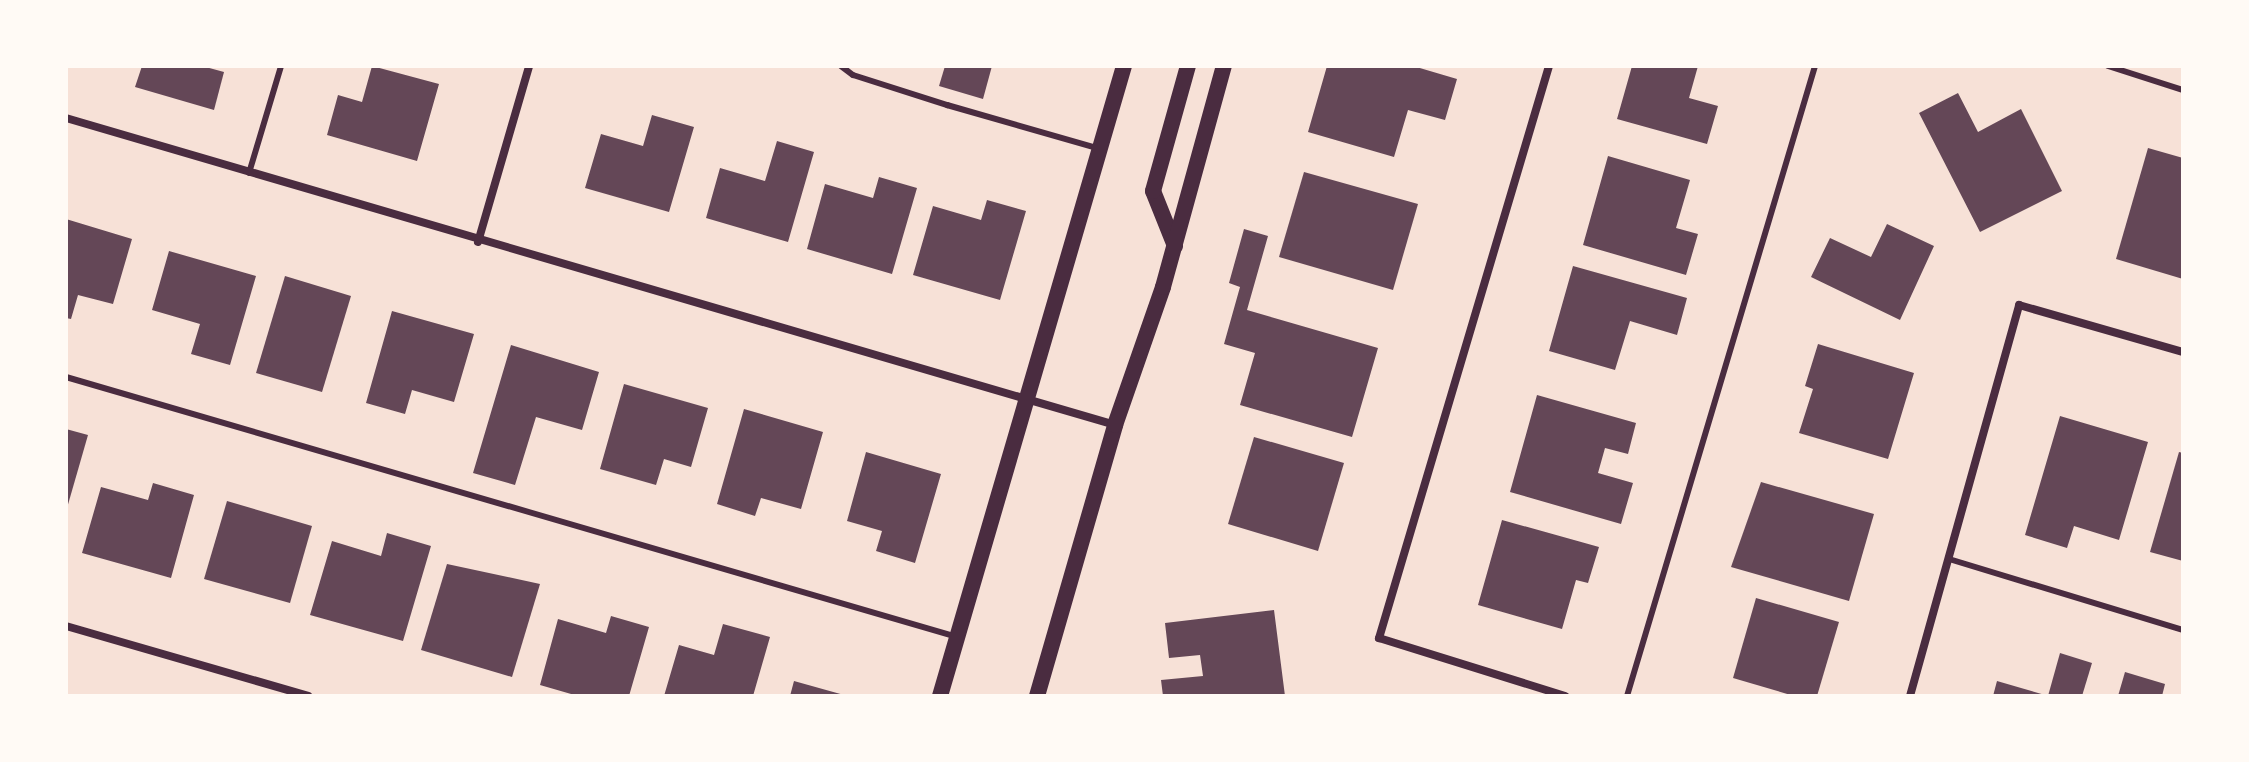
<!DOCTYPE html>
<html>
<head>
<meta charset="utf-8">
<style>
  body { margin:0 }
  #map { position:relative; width:2249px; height:762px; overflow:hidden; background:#f7e1d7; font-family:Cabin,sans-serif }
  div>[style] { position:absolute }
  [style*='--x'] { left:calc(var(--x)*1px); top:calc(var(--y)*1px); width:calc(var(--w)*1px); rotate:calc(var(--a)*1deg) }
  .building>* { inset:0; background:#644757 }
  .service>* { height:6px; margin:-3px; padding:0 3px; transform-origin:3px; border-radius:3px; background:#4a2c40 }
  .minor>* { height:8px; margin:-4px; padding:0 4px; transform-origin:4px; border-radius:4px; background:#4a2c40 }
  .secondary>* { height:16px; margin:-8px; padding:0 8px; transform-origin:8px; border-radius:8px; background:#4a2c40 }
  span { translate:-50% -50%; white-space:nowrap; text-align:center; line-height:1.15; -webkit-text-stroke:7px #fffaf5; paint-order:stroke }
  .frame { position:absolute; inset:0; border:68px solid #fffaf5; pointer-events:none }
</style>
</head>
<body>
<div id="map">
  <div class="building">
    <i style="clip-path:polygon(142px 66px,202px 66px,224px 72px,214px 110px,135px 87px)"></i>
    <i style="clip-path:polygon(372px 66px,439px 84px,417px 161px,327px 135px,338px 95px,362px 102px)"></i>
    <i style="clip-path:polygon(945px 66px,992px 66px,983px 99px,939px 86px)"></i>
    <i style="clip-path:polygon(1327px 66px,1413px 66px,1457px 79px,1445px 120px,1408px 110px,1394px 157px,1308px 132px)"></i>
    <i style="clip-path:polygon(1632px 66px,1698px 66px,1689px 98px,1718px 106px,1707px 144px,1617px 119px)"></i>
    <i style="clip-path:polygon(1958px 93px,1978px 132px,2021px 109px,2062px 191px,1980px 232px,1919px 113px)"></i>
    <i style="clip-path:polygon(652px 115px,694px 127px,669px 212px,585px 188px,601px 134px,643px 146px)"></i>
    <i style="clip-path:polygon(777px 141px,814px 152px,788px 242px,706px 218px,720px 168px,765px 181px)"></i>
    <i style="clip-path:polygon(2148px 148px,2183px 158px,2183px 279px,2116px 259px)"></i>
    <i style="clip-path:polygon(1608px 156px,1690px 180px,1676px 228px,1698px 234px,1686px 275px,1583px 245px)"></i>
    <i style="clip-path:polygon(1304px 172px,1418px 204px,1393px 290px,1279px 257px)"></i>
    <i style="clip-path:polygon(879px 177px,917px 188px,892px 274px,807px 249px,825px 184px,873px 198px)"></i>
    <i style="clip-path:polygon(987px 200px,1026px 211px,1000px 300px,913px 275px,933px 206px,981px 220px)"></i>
    <i style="clip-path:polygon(66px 219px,132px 239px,113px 304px,78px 295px,71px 319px,66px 318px)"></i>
    <i style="clip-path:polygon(1887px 224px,1934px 246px,1900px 320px,1811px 277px,1830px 238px,1871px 257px)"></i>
    <i style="clip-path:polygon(1244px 229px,1268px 236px,1247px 310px,1378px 348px,1352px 437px,1240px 405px,1255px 353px,1224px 344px,1240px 287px,1229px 283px)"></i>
    <i style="clip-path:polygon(169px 251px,256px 276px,230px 365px,191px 354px,200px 324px,152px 310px)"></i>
    <i style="clip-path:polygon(1573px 266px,1687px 298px,1677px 335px,1630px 321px,1615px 370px,1549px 351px)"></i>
    <i style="clip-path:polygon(285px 276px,351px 296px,322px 392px,256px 373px)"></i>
    <i style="clip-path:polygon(392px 311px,474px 334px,454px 402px,412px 390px,405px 414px,366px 403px)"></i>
    <i style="clip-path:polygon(1818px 344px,1914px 373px,1888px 459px,1799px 433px,1813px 389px,1805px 386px)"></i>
    <i style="clip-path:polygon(511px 345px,599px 372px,582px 430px,536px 417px,515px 485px,473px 473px)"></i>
    <i style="clip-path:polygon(624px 384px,708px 408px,691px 467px,664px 459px,656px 485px,600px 469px)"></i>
    <i style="clip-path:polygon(1537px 395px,1636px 423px,1628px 454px,1605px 448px,1598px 473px,1633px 483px,1621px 524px,1510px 492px)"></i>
    <i style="clip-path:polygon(744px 409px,823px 432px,801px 509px,761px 498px,755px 516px,717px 504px)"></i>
    <i style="clip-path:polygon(2060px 416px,2148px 442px,2119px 540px,2074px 526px,2067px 548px,2025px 535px)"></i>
    <i style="clip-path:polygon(66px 429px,88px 435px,67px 508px,66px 508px)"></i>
    <i style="clip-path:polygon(1254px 437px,1344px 463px,1318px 551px,1228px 524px)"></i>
    <i style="clip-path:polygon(866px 452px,941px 474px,915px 563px,876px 551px,882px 531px,847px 521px)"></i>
    <i style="clip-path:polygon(2179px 452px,2183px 453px,2183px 561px,2150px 552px)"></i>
    <i style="clip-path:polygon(1761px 482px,1874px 514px,1849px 601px,1731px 567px)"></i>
    <i style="clip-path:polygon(153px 483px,194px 495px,171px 578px,82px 553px,101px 487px,148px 500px)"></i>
    <i style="clip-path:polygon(227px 501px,312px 526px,290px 603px,204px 579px)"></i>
    <i style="clip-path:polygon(1502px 520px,1599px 547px,1588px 583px,1576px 580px,1562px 629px,1478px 605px)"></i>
    <i style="clip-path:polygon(387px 533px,431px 546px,403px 641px,310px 615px,332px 541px,381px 556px)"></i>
    <i style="clip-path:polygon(447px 564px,540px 584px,512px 677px,421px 650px)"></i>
    <i style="clip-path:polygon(1756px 598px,1839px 622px,1817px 696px,1794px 696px,1733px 678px)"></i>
    <i style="clip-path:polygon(1274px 610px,1285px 696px,1163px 696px,1161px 680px,1203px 676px,1200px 655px,1169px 658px,1165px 623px)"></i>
    <i style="clip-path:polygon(611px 616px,649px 627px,629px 696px,578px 696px,540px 685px,558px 619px,606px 633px)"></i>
    <i style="clip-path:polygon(723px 624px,770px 637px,753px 696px,664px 696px,679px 645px,714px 655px)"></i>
    <i style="clip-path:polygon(2060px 653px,2092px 663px,2082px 696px,2048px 696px)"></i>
    <i style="clip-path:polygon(2125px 672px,2165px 684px,2162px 696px,2118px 696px)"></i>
    <i style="clip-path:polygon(794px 681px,844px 695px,844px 696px,790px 696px)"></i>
    <i style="clip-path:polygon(1997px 681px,2045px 695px,2045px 696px,1993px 696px)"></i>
  </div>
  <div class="service">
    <i style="--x:841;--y:66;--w:15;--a:37"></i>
    <i style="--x:853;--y:75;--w:99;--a:17.7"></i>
    <i style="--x:947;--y:105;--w:159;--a:16"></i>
    <i style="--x:2108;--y:66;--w:79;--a:17.7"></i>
    <i style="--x:249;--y:173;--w:112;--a:-73.3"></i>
    <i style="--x:66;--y:377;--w:928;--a:16.27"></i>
    <i style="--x:1949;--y:559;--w:245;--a:16.9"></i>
    <i style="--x:1627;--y:696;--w:657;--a:-73.38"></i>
  </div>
  <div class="minor">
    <i style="--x:1549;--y:66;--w:597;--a:106.55"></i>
    <i style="--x:1379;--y:638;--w:195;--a:17.3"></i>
    <i style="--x:66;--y:118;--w:1093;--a:16.31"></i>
    <i style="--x:478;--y:242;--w:183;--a:-73.8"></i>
    <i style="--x:66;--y:626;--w:252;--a:16.1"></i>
    <i style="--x:1910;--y:696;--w:406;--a:-74.4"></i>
    <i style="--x:2019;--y:305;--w:171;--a:16"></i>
  </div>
  <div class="secondary">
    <i style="--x:1175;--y:246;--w:59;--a:-111.8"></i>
    <i style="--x:1153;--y:191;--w:130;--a:-74.4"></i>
    <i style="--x:940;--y:696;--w:656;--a:-73.72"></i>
    <i style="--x:1037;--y:696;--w:282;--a:-73.9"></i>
    <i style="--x:1115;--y:425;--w:146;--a:-70.8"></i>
    <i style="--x:1163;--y:287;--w:229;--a:-74.6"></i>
  </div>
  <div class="frame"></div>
</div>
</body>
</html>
